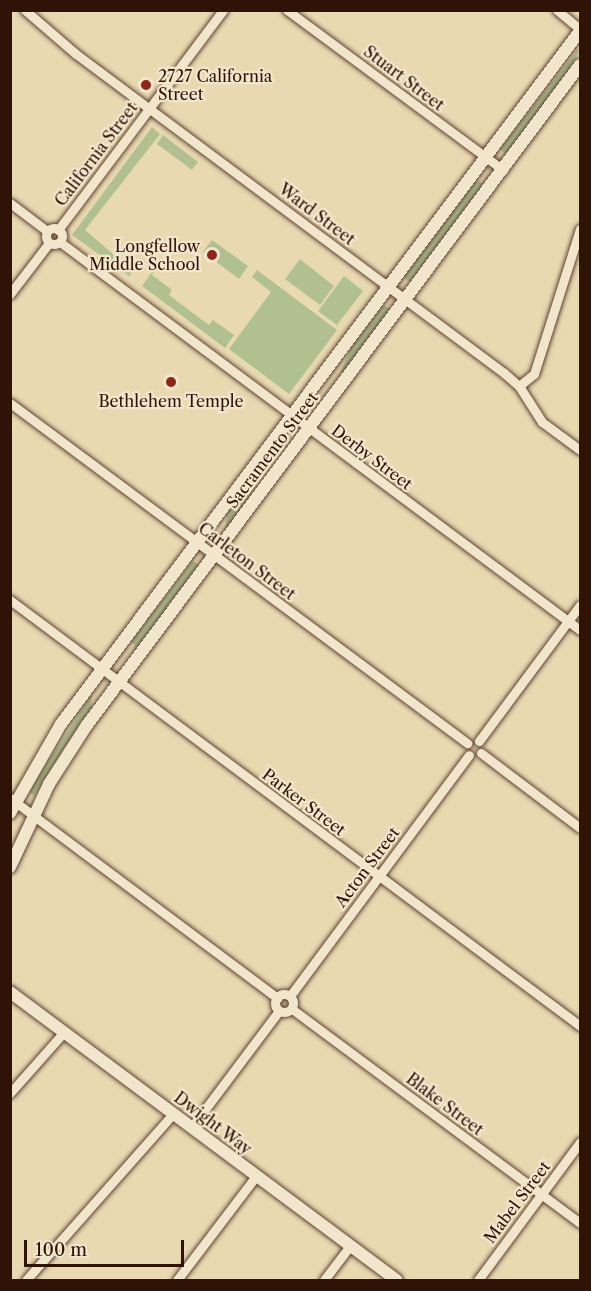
<!DOCTYPE html>
<html>
<head>
<meta charset="utf-8">
<style>
  body { margin:0 }
  #map { position:relative; width:591px; height:1291px; overflow:hidden; background:#e9d9b1; font-family:"Libre Caslon Text",serif }
  div>[style] { position:absolute }
  [style*='--x'] { left:calc(var(--x)*1px); top:calc(var(--y)*1px); width:calc(var(--w)*1px); rotate:calc(var(--a)*1deg) }
  .green>* { inset:0; background:#b0c090 }
  .roads { filter:drop-shadow(0 0 2px #5e4432) drop-shadow(0 0 2px #5e4432) }
  .minor>* { height:9px; margin:-4.5px; padding:0 4.5px; transform-origin:4.5px; border-radius:4.5px; background:#f1e6cc }
  .minor>.ring { margin:-4.5px; padding:0; box-sizing:content-box; background:none; border:9px solid #f1e6cc; border-radius:50% }
  .tertiary>* { height:12px; margin:-6px; padding:0 6px; transform-origin:6px; border-radius:6px; background:#f1e6cc }
  .dots>* { width:16px; height:16px; translate:-50% -50%; box-sizing:border-box; border:3px solid #f1e6cc; border-radius:50% }
  span { translate:-50% -50%; white-space:nowrap; text-align:center; line-height:1.15; -webkit-text-stroke:4.5px #f1e6cc; paint-order:stroke }
  .poi-label { font-size:16px; color:#301307 }
  .left { translate:0 -50%; text-align:left }
  .right { translate:-100% -50%; text-align:right }
  .street-label { font-size:16px; color:#301307 }
  .frame { position:absolute; inset:0; border:12px solid #301307; pointer-events:none }
  .scale { position:absolute; left:24px; top:1240px; width:160px; height:27px; box-sizing:border-box; border:3px solid #301307; border-top:0; padding-left:8px; font-size:18px; line-height:21px; white-space:nowrap; color:#301307; -webkit-text-stroke:4px #f1e6cc; paint-order:stroke }
</style>
</head>
<body>
<div id="map">
  <div class="green">
    <i style="clip-path:polygon(578px 49px,580px 52px,542px 108px,506px 154px,500px 149px)"></i>
    <i style="clip-path:polygon(152px 127px,160px 134px,85px 230px,133px 271px,129px 276px,72px 235px)"></i>
    <i style="clip-path:polygon(163px 135px,198px 162px,192px 170px,157px 144px)"></i>
    <i style="clip-path:polygon(476px 180px,485px 184px,410px 282px,404px 278px,407px 272px)"></i>
    <i style="clip-path:polygon(212px 240px,248px 266px,239px 279px,203px 252px)"></i>
    <i style="clip-path:polygon(300px 259px,334px 286px,320px 305px,285px 279px)"></i>
    <i style="clip-path:polygon(157px 265px,152px 275px,172px 290px,169px 295px,209px 325px,213px 320px,234px 335px,225px 348px,142px 286px)"></i>
    <i style="clip-path:polygon(257px 270px,337px 330px,289px 394px,229px 349px,271px 292px,252px 277px)"></i>
    <i style="clip-path:polygon(344px 276px,363px 291px,337px 325px,318px 311px)"></i>
    <i style="clip-path:polygon(384px 305px,390px 309px,344px 373px,341px 371px,352px 346px)"></i>
    <i style="clip-path:polygon(256px 475px,260px 476px,253px 494px,225px 532px,227px 514px)"></i>
    <i style="clip-path:polygon(193px 561px,199px 566px,133px 655px,135px 645px,131px 642px)"></i>
    <i style="clip-path:polygon(92px 694px,91px 711px,34px 796px,29px 791px)"></i>
  </div>
  <div class="roads">
    <div class="minor">
      <i style="--x:25;--y:10;--w:67;--a:40.8"></i>
      <i style="--x:76;--y:54;--w:534;--a:36.7"></i>
      <i style="--x:504;--y:373;--w:20;--a:41"></i>
      <i style="--x:519;--y:386;--w:43;--a:57.4"></i>
      <i style="--x:542;--y:422;--w:47;--a:36.4"></i>
      <i style="--x:287;--y:10;--w:269;--a:36.5"></i>
      <i style="--x:557;--y:10;--w:30;--a:40"></i>
      <i style="--x:10;--y:203;--w:46;--a:37.1"></i>
      <i class="ring" style="left:46px;top:228px;width:7px;height:7px"></i>
      <i style="--x:58;--y:230;--w:275;--a:-53.1"></i>
      <i style="--x:60;--y:242;--w:649;--a:36.73"></i>
      <i style="--x:10;--y:294;--w:64;--a:-52.6"></i>
      <i style="--x:519;--y:386;--w:19;--a:-39"></i>
      <i style="--x:534;--y:374;--w:152;--a:-72.4"></i>
      <i style="--x:10;--y:403;--w:570;--a:36.65"></i>
      <i style="--x:10;--y:600;--w:712;--a:36.77"></i>
      <i style="--x:479;--y:741;--w:169;--a:-53.4"></i>
      <i style="--x:481;--y:753;--w:124;--a:37.1"></i>
      <i style="--x:10;--y:798;--w:334;--a:36.8"></i>
      <i class="ring" style="left:275px;top:994px;width:9px;height:9px"></i>
      <i style="--x:290;--y:996;--w:300;--a:-53.4"></i>
      <i style="--x:292;--y:1009;--w:359;--a:36.6"></i>
      <i style="--x:10;--y:1093;--w:81;--a:-48.5"></i>
      <i style="--x:191;--y:1128;--w:146;--a:-53.1"></i>
      <i style="--x:26;--y:1280;--w:222;--a:-48.5"></i>
      <i style="--x:177;--y:1280;--w:131;--a:-52.8"></i>
      <i style="--x:324;--y:1280;--w:43;--a:-52.6"></i>
      <i style="--x:478;--y:1280;--w:172;--a:-53.5"></i>
    </div>
    <div class="tertiary">
      <i style="--x:10;--y:813;--w:103;--a:-60.2"></i>
      <i style="--x:61;--y:724;--w:866;--a:-53.17"></i>
      <i style="--x:10;--y:867;--w:92;--a:-64.8"></i>
      <i style="--x:49;--y:784;--w:70;--a:-57.2"></i>
      <i style="--x:87;--y:725;--w:824;--a:-53.24"></i>
      <i style="--x:10;--y:992;--w:482;--a:36.7"></i>
    </div>
  </div>
  <div class="dots">
    <i style="left:146px;top:85px;background:#8f2418"></i>
    <i style="left:212px;top:255px;background:#8f2418"></i>
    <i style="left:171px;top:382px;background:#8f2418"></i>
  </div>
  <div class="poi-label">
    <span class="left" style="left:158px;top:85px">2727 California<br>Street</span>
    <span class="right" style="left:200px;top:255px">Longfellow<br>Middle School</span>
    <span style="left:171px;top:401px">Bethlehem Temple</span>
  </div>
  <div class="street-label">
    <span style="left:404px;top:78px;rotate:37deg">Stuart Street</span>
    <span style="left:96px;top:154px;rotate:-53deg">California Street</span>
    <span style="left:317px;top:214px;rotate:37deg">Ward Street</span>
    <span style="left:272px;top:450px;rotate:-53deg">Sacramento Street</span>
    <span style="left:372px;top:457px;rotate:37deg">Derby Street</span>
    <span style="left:247px;top:561px;rotate:37deg">Carleton Street</span>
    <span style="left:304px;top:802px;rotate:37deg">Parker Street</span>
    <span style="left:367px;top:867px;rotate:-53deg">Acton Street</span>
    <span style="left:445px;top:1104px;rotate:37deg">Blake Street</span>
    <span style="left:213px;top:1123px;rotate:37deg">Dwight Way</span>
    <span style="left:517px;top:1202px;rotate:-53deg">Mabel Street</span>
  </div>
  <div class="frame"></div>
  <div class="scale">100 m</div>
</div>
</body>
</html>
